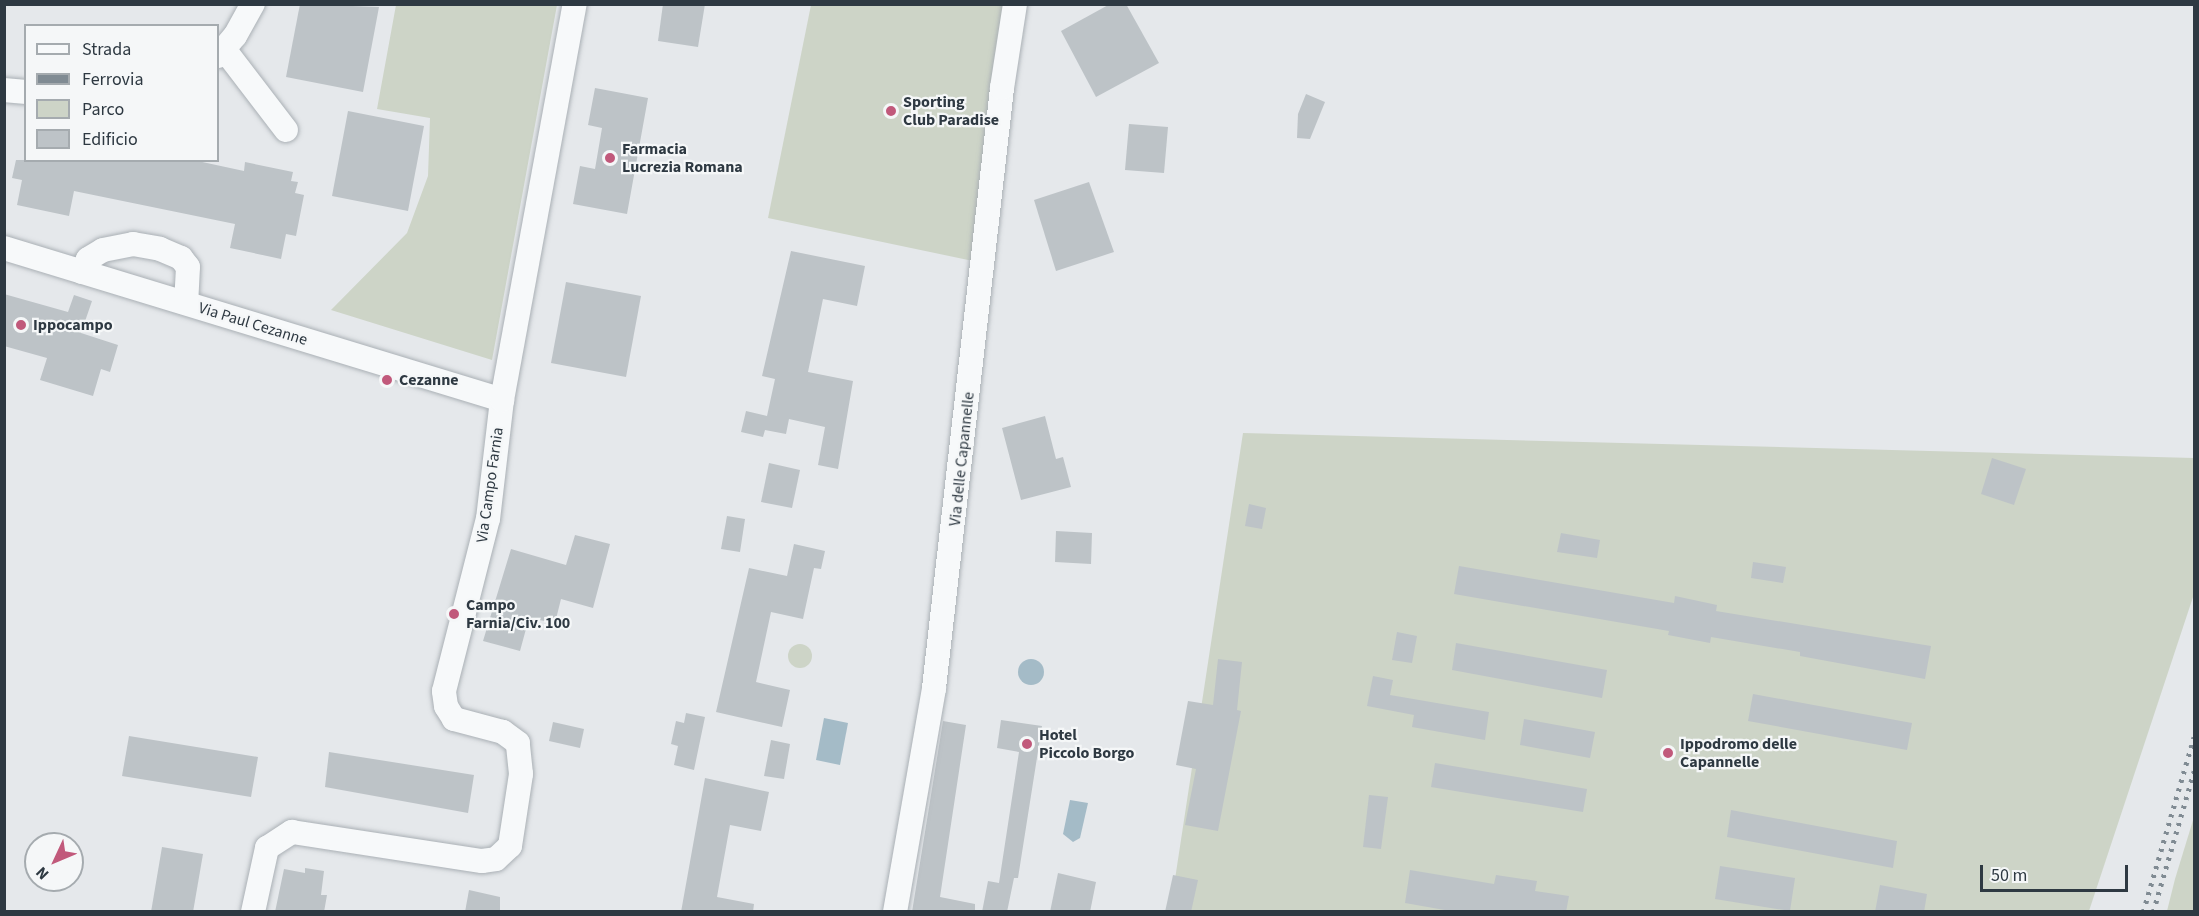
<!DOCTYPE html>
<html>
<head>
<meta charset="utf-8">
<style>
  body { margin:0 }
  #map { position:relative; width:2199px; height:916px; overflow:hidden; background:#e5e8eb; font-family:"Source Sans 3",sans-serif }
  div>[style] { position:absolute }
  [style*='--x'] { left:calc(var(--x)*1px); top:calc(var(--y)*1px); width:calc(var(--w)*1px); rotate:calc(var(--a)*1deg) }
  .green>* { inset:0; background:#cdd4c7 }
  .round { border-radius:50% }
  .water>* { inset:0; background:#a4bbc7 }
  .building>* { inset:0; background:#bdc3c7 }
  .roads { filter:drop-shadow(0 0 2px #aab0b5) drop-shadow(0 0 2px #aab0b5) }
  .minor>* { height:24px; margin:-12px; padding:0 12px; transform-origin:12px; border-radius:12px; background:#f7f9fa }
  .rail>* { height:4.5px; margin-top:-2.25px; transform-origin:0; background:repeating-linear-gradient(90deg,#808b93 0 3px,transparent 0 9px) }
  .dots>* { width:16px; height:16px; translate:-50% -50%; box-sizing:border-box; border:3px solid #f5f7f8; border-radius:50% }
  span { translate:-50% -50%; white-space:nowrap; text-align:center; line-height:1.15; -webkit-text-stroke:4.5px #f5f7f8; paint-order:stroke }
  .poi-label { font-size:16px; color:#2e3942; font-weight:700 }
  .left { translate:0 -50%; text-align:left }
  .street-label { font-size:16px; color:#2e3942 }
  .frame { position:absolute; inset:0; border:6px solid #2e3942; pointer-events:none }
  .legend { position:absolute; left:24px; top:24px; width:195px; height:138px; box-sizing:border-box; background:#f5f7f8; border:2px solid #a5abaf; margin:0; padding:8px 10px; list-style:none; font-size:18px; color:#2e3942 }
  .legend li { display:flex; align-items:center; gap:12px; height:30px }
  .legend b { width:30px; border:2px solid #a5abaf }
  .north { position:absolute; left:24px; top:832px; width:60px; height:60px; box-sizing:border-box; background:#f5f7f8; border:2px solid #a5abaf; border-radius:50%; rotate:226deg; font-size:16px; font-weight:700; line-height:24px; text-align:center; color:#2e3942 }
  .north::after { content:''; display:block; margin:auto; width:21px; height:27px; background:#c1597b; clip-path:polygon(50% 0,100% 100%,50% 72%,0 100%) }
  .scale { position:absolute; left:1980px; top:865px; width:148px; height:27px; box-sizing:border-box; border:3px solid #2e3942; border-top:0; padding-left:8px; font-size:18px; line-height:21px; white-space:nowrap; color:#2e3942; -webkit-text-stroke:4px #f5f7f8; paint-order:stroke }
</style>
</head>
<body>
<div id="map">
  <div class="green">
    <i style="clip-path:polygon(396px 5px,557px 5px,492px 360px,331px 310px,407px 233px,428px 176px,430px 118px,377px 109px)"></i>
    <i style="clip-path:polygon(811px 5px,1006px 5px,973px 261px,768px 218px)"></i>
    <i style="clip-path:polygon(1243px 433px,2194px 458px,2194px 594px,2089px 911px,1170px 912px)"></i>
    <i class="round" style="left:788px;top:644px;width:24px;height:24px"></i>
    <i style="clip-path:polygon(2194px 817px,2194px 911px,2167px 911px,2175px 879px)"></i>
  </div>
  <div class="water">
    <i class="round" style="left:1018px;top:659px;width:26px;height:26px"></i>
    <i style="clip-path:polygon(824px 718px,848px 723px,840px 765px,816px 760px)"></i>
    <i style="clip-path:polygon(1070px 800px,1088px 803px,1080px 838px,1073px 842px,1063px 834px)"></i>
  </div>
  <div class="building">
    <i style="clip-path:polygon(300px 4px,379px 7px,363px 92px,286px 77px)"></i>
    <i style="clip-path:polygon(663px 4px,705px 4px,698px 47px,658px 41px)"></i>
    <i style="clip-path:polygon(1110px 4px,1126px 4px,1159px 63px,1096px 97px,1061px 31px)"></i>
    <i style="clip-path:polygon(595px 88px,648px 98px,627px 214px,573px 204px,580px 166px,595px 169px,602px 128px,588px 125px)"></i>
    <i style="clip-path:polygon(1306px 94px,1325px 102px,1310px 139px,1297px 138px,1298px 114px)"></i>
    <i style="clip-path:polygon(348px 111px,424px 126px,408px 211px,332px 196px)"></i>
    <i style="clip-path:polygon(1129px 124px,1168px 127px,1164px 173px,1125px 170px)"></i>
    <i style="clip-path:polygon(16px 160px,193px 160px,244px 171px,245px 162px,293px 172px,291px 181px,298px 182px,295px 193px,304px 195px,296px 236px,286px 234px,281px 259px,230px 248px,235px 224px,74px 191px,69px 216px,17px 205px,22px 180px,12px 178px)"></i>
    <i style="clip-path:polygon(1089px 182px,1114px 252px,1056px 271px,1034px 200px)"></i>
    <i style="clip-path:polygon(791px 251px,865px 266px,857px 306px,823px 299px,808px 372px,853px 381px,838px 469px,818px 465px,825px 427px,789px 419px,786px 434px,765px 430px,763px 437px,741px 432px,746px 411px,767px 416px,775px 379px,762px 376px)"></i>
    <i style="clip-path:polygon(566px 282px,641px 296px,626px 377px,551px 363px)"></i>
    <i style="clip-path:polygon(4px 294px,68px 312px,74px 295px,92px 301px,81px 333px,118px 345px,110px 372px,101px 369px,93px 396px,40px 380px,47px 358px,4px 346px)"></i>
    <i style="clip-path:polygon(1045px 416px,1056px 459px,1063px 457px,1071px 487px,1021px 500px,1002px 428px)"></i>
    <i style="clip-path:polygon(1992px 458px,2026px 469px,2014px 505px,1981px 494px)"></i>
    <i style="clip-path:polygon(769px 463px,800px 470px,792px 508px,761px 502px)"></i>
    <i style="clip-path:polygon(1249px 504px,1266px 508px,1262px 529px,1245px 526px)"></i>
    <i style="clip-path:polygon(727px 516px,745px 519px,740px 552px,721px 549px)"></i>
    <i style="clip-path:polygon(1056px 531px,1092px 533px,1091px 564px,1055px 562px)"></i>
    <i style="clip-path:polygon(1561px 533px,1600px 540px,1597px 558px,1557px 552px)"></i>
    <i style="clip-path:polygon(575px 535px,610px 544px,593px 608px,561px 599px,555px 623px,529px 618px,520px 651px,483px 641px,511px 549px,566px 565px)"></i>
    <i style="clip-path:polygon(794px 544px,825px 551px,821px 569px,814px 568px,803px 619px,771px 612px,756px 682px,790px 690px,782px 727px,716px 712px,749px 568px,787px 576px)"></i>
    <i style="clip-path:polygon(1753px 562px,1786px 567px,1783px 583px,1751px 578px)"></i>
    <i style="clip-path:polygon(1459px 566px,1674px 603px,1675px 596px,1717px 605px,1716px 611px,1931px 646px,1925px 679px,1800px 656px,1800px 652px,1711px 637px,1710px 643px,1668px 635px,1669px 631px,1454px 594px)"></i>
    <i style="clip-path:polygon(1397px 632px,1417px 636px,1412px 663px,1392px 660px)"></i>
    <i style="clip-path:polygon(1456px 643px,1607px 670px,1602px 698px,1452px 670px)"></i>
    <i style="clip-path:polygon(1218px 659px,1242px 662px,1237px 710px,1241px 711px,1218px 831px,1185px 825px,1196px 769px,1176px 765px,1188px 701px,1213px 705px)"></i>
    <i style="clip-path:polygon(1373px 676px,1393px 680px,1390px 695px,1489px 712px,1485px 740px,1412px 727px,1414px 715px,1367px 706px)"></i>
    <i style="clip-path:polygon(1753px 694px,1912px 723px,1907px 750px,1748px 721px)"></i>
    <i style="clip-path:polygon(686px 713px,705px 717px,694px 770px,674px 765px,678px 746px,671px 744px,676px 721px,684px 723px)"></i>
    <i style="clip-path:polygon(1524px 719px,1595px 732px,1590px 758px,1520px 745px)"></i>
    <i style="clip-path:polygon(1001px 720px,1042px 726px,1018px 878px,1014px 878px,1007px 912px,982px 912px,988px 881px,999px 883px,1019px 752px,997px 748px)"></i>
    <i style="clip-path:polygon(943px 721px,966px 725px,940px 897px,975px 904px,975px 912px,912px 912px)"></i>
    <i style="clip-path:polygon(553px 722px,584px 729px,580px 748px,549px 741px)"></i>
    <i style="clip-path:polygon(129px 736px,258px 757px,251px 797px,122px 776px)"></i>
    <i style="clip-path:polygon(771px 740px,790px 744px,784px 779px,764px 776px)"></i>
    <i style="clip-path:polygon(329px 752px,474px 775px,468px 813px,325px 787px)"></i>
    <i style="clip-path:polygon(1435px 763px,1587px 789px,1583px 812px,1431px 787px)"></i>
    <i style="clip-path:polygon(705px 778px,769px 792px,761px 831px,730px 825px,717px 897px,754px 904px,753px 912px,681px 912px)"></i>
    <i style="clip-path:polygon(1369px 795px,1388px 797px,1381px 849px,1363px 847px)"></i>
    <i style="clip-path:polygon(1731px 810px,1897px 841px,1893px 868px,1727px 837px)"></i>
    <i style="clip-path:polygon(162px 847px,203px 854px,193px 912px,151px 912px)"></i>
    <i style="clip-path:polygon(1720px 866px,1795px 878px,1790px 911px,1715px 899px)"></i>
    <i style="clip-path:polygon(305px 868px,324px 871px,321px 895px,327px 895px,324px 912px,275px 912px,284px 869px,305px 873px)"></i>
    <i style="clip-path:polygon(1410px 870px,1494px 884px,1496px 875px,1537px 881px,1535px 891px,1569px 896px,1566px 912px,1456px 912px,1405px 903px)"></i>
    <i style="clip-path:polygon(1058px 873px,1096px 882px,1090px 912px,1050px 912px)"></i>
    <i style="clip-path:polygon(1173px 875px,1198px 880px,1191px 912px,1165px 912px)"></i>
    <i style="clip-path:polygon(1880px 885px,1927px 894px,1924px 912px,1875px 912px)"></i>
    <i style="clip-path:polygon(469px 890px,500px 897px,500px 912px,465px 912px)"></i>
  </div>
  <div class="roads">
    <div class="minor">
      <i style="--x:224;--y:49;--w:102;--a:52.6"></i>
      <i style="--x:218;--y:56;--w:26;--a:-50"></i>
      <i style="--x:235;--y:36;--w:37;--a:-61"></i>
      <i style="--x:4;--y:90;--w:22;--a:5"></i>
      <i style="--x:4;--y:248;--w:521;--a:16.97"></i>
      <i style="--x:82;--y:272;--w:14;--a:-65"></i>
      <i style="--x:88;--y:259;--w:17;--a:-31"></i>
      <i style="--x:103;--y:250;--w:31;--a:-11"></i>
      <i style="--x:133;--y:244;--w:27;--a:10"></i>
      <i style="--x:160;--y:249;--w:23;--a:23"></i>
      <i style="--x:181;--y:258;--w:11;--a:52"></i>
      <i style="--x:188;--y:267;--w:36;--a:93"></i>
      <i style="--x:253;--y:912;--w:66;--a:-77.7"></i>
      <i style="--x:267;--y:848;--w:30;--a:-33"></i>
      <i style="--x:292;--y:832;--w:192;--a:8.7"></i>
      <i style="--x:482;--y:861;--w:14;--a:-8"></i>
      <i style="--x:496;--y:859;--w:19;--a:-43"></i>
      <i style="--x:510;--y:846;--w:73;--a:-81.3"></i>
      <i style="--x:521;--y:774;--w:31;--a:-96"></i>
      <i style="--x:518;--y:743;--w:19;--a:-144"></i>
      <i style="--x:503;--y:732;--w:51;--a:-165.1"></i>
      <i style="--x:454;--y:719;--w:15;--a:-122"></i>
      <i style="--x:446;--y:706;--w:15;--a:-98"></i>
      <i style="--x:444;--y:691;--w:178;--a:-75.7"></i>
      <i style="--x:488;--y:519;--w:120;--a:-83.3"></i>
      <i style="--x:502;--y:400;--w:403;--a:-79.6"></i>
      <i style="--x:895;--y:912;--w:227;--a:-80.1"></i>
      <i style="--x:934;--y:688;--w:604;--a:-83.53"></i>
      <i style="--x:1002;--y:88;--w:85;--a:-81.2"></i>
    </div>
  </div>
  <div class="rail">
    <i style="--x:2143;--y:912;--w:182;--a:-73.8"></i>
    <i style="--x:2153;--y:912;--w:147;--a:-73.8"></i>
  </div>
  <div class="dots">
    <i style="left:891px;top:111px;background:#c1597b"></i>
    <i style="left:610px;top:158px;background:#c1597b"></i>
    <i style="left:21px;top:325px;background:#c1597b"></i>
    <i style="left:387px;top:380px;background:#c1597b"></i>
    <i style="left:454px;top:614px;background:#c1597b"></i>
    <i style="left:1027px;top:744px;background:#c1597b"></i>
    <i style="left:1668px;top:753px;background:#c1597b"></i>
  </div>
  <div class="poi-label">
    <span class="left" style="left:903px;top:111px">Sporting<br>Club Paradise</span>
    <span class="left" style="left:622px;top:158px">Farmacia<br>Lucrezia Romana</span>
    <span class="left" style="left:33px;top:325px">Ippocampo</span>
    <span class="left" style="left:399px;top:380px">Cezanne</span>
    <span class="left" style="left:466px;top:614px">Campo<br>Farnia/Civ. 100</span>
    <span class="left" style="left:1039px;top:744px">Hotel<br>Piccolo Borgo</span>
    <span class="left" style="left:1680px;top:753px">Ippodromo delle<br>Capannelle</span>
  </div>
  <div class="street-label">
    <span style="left:253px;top:324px;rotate:17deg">Via Paul Cezanne</span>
    <span style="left:962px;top:459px;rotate:-84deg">Via delle Capannelle</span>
    <span style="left:490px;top:485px;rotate:-82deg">Via Campo Farnia</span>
  </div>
  <div class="frame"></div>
  <ul class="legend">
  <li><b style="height:8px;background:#f7f9fa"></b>Strada</li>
  <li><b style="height:8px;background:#808b93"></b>Ferrovia</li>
  <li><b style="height:16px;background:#cdd4c7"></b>Parco</li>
  <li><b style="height:16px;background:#bdc3c7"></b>Edificio</li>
  </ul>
  <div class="north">N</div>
  <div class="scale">50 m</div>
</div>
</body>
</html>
